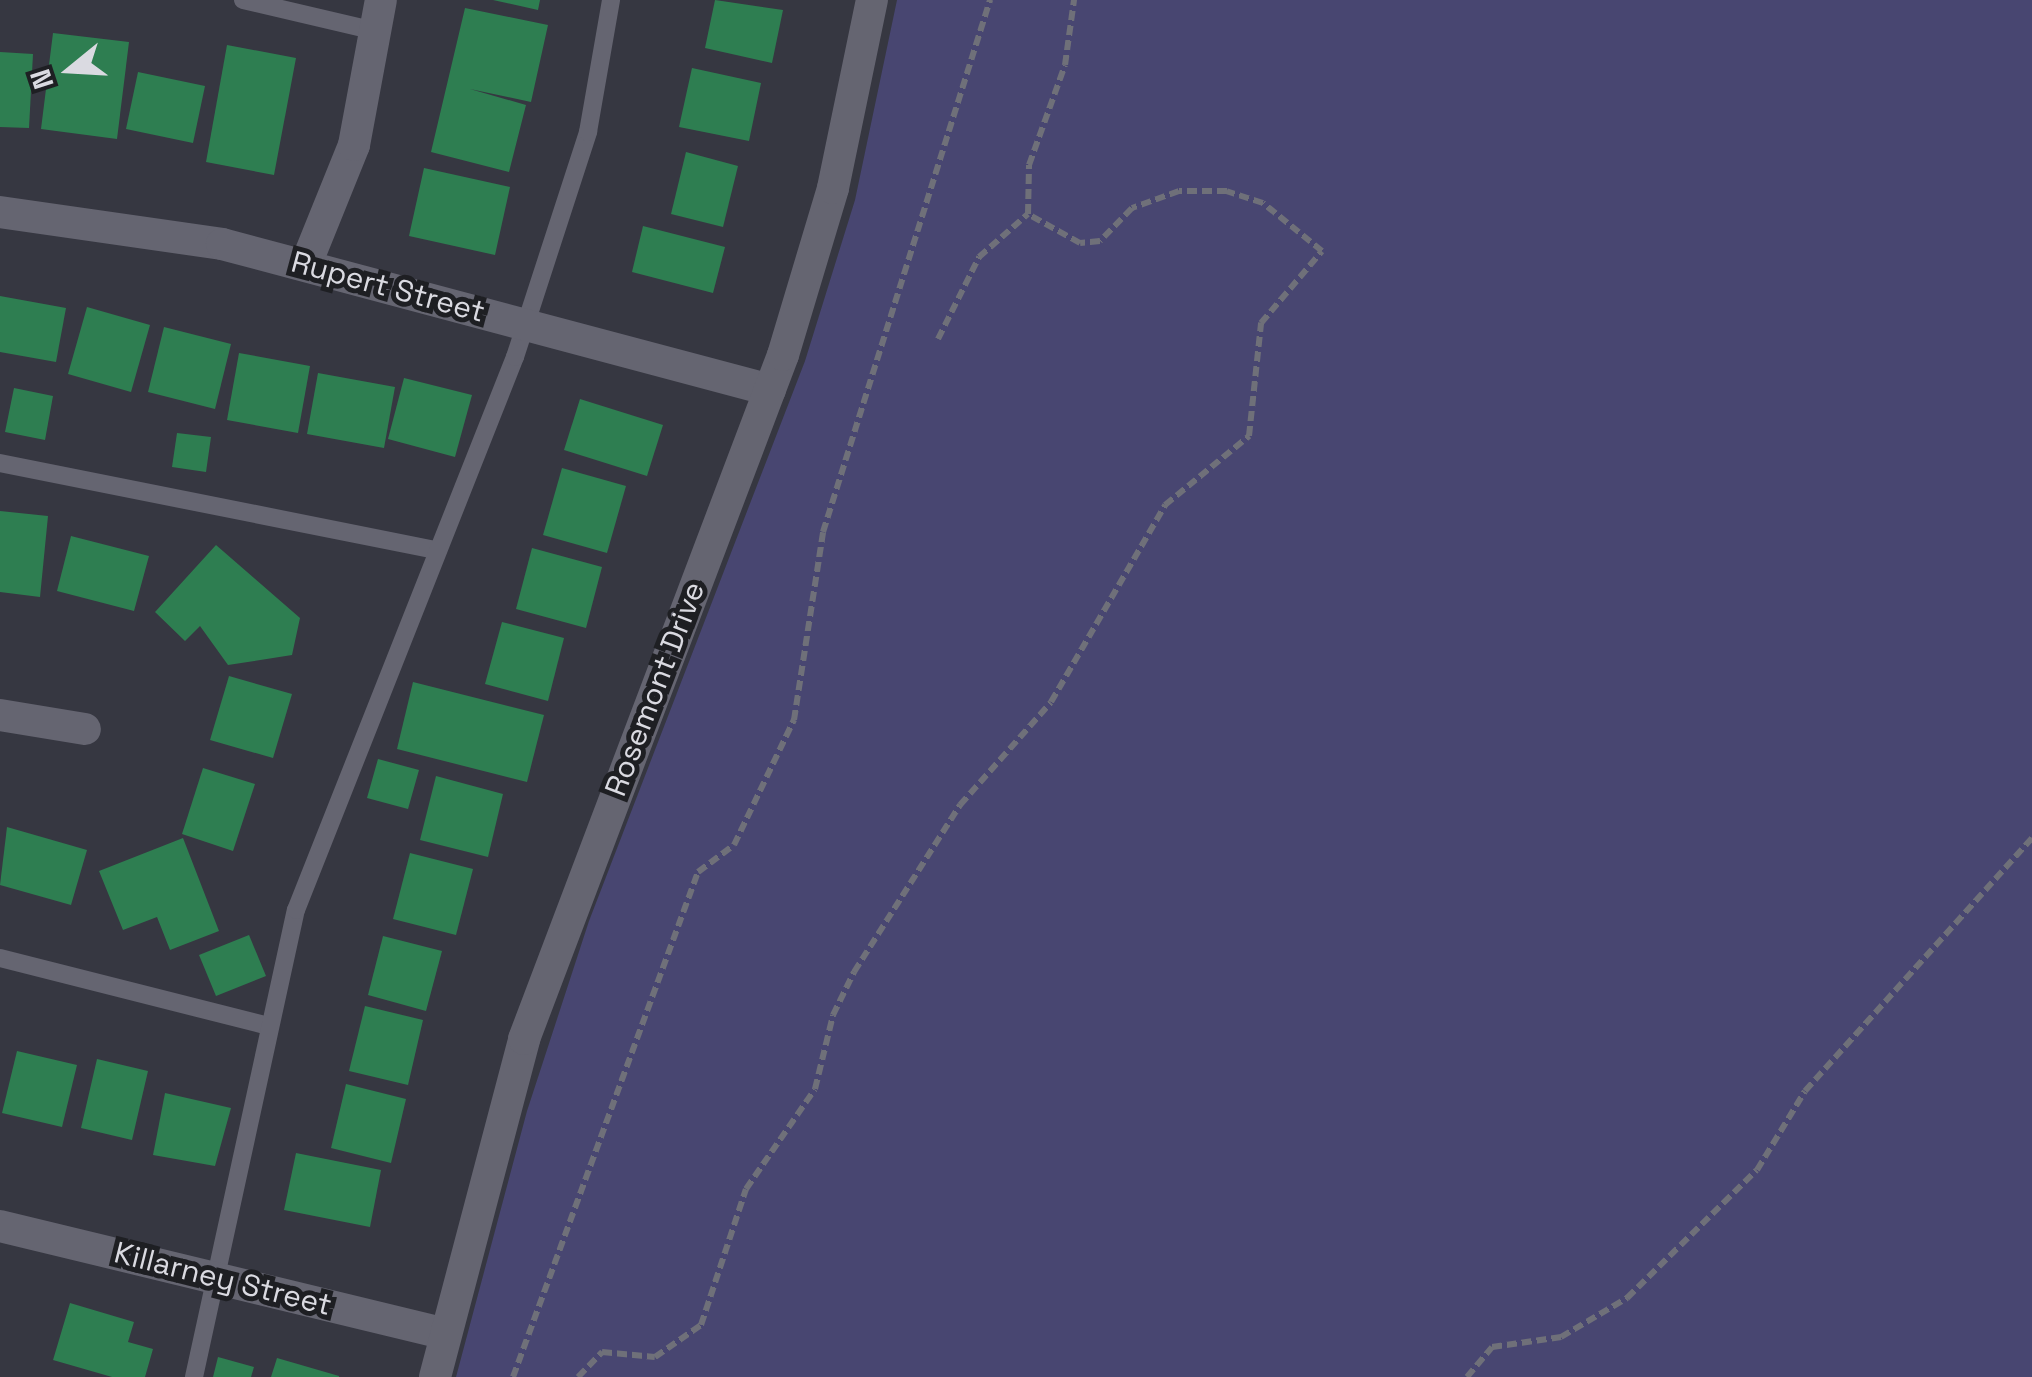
<!DOCTYPE html>
<html>
<head>
<meta charset="utf-8">
<style>
  body { margin:0 }
  #map { position:relative; width:2032px; height:1377px; overflow:hidden; background:#363741; font-family:"Space Grotesk",sans-serif }
  div>[style] { position:absolute }
  [style*='--x'] { left:calc(var(--x)*1px); top:calc(var(--y)*1px); width:calc(var(--w)*1px); rotate:calc(var(--a)*1deg) }
  .green>* { inset:0; background:#484671 }
  .building>* { inset:0; background:#2e7e51 }
  .path>* { height:6px; margin-top:-3px; transform-origin:0; background:repeating-linear-gradient(90deg,#6f7079 0 10px,transparent 0 15px) }
  .lane>* { height:18px; margin:-9px; padding:0 9px; transform-origin:9px; border-radius:9px; background:#656571 }
  .street>* { height:32px; margin:-16px; padding:0 16px; transform-origin:16px; border-radius:16px; background:#656571 }
  span { translate:-50% -50%; white-space:nowrap; text-align:center; line-height:1.15; -webkit-text-stroke:10px #1e1f23; paint-order:stroke }
  .street-label { font-size:30px; color:#dadae1 }
  .north { position:absolute; left:20px; top:20px; width:100px; height:100px; -webkit-text-stroke:8px #1e1f23; paint-order:stroke; rotate:252deg; font-size:28px; font-weight:700; line-height:40px; text-align:center; color:#dadae1 }
  .north::after { content:''; display:block; margin:auto; width:35px; height:45px; background:#dadae1; clip-path:polygon(50% 0,100% 100%,50% 72%,0 100%) }
</style>
</head>
<body>
<div id="map">
  <div class="green">
    <i style="clip-path:polygon(897px 0,2032px 0,2032px 1377px,456px 1377px,527px 1111px,589px 921px,805px 361px,855px 200px)"></i>
  </div>
  <div class="building">
    <i style="clip-path:polygon(493px 0,540px 0,538px 10px)"></i>
    <i style="clip-path:polygon(715px 0,783px 10px,772px 63px,705px 48px)"></i>
    <i style="clip-path:polygon(465px 8px,548px 25px,531px 102px,470px 89px,526px 105px,509px 172px,431px 152px)"></i>
    <i style="clip-path:polygon(53px 33px,129px 42px,117px 139px,41px 129px)"></i>
    <i style="clip-path:polygon(227px 45px,296px 58px,274px 175px,206px 162px)"></i>
    <i style="clip-path:polygon(0 52px,33px 54px,29px 128px,0 127px)"></i>
    <i style="clip-path:polygon(692px 68px,761px 83px,749px 141px,679px 127px)"></i>
    <i style="clip-path:polygon(138px 72px,205px 86px,193px 143px,126px 129px)"></i>
    <i style="clip-path:polygon(686px 152px,738px 166px,723px 227px,671px 214px)"></i>
    <i style="clip-path:polygon(424px 168px,510px 187px,495px 255px,409px 236px)"></i>
    <i style="clip-path:polygon(643px 226px,725px 247px,713px 293px,632px 272px)"></i>
    <i style="clip-path:polygon(0 296px,66px 308px,56px 362px,0 352px)"></i>
    <i style="clip-path:polygon(87px 307px,150px 325px,131px 392px,68px 374px)"></i>
    <i style="clip-path:polygon(164px 327px,231px 344px,215px 409px,148px 392px)"></i>
    <i style="clip-path:polygon(239px 353px,310px 366px,298px 433px,227px 420px)"></i>
    <i style="clip-path:polygon(318px 373px,395px 387px,384px 448px,307px 434px)"></i>
    <i style="clip-path:polygon(404px 378px,472px 395px,455px 457px,388px 439px)"></i>
    <i style="clip-path:polygon(14px 388px,53px 396px,45px 440px,5px 432px)"></i>
    <i style="clip-path:polygon(580px 399px,663px 425px,647px 476px,564px 450px)"></i>
    <i style="clip-path:polygon(177px 433px,211px 437px,206px 472px,172px 467px)"></i>
    <i style="clip-path:polygon(562px 468px,626px 486px,607px 553px,543px 535px)"></i>
    <i style="clip-path:polygon(0 511px,48px 516px,40px 597px,0 592px)"></i>
    <i style="clip-path:polygon(71px 536px,149px 556px,134px 611px,57px 591px)"></i>
    <i style="clip-path:polygon(216px 545px,300px 618px,292px 655px,228px 665px,200px 626px,185px 641px,155px 612px)"></i>
    <i style="clip-path:polygon(532px 548px,602px 567px,586px 628px,516px 609px)"></i>
    <i style="clip-path:polygon(502px 622px,564px 638px,548px 701px,485px 684px)"></i>
    <i style="clip-path:polygon(229px 676px,292px 694px,273px 758px,210px 740px)"></i>
    <i style="clip-path:polygon(413px 682px,544px 715px,527px 782px,397px 749px)"></i>
    <i style="clip-path:polygon(378px 759px,419px 770px,408px 809px,367px 798px)"></i>
    <i style="clip-path:polygon(203px 768px,255px 784px,233px 851px,182px 834px)"></i>
    <i style="clip-path:polygon(436px 776px,503px 794px,488px 857px,420px 840px)"></i>
    <i style="clip-path:polygon(7px 827px,87px 850px,71px 905px,0 885px)"></i>
    <i style="clip-path:polygon(183px 838px,219px 931px,170px 950px,157px 917px,123px 930px,99px 871px)"></i>
    <i style="clip-path:polygon(410px 853px,473px 869px,456px 935px,393px 919px)"></i>
    <i style="clip-path:polygon(249px 935px,266px 976px,216px 996px,199px 955px)"></i>
    <i style="clip-path:polygon(383px 936px,442px 951px,426px 1011px,368px 995px)"></i>
    <i style="clip-path:polygon(365px 1006px,423px 1020px,408px 1085px,349px 1071px)"></i>
    <i style="clip-path:polygon(17px 1051px,77px 1065px,62px 1127px,2px 1113px)"></i>
    <i style="clip-path:polygon(97px 1059px,148px 1071px,132px 1140px,81px 1128px)"></i>
    <i style="clip-path:polygon(346px 1084px,406px 1099px,391px 1163px,331px 1148px)"></i>
    <i style="clip-path:polygon(165px 1093px,231px 1108px,215px 1166px,153px 1155px)"></i>
    <i style="clip-path:polygon(296px 1153px,381px 1170px,370px 1227px,284px 1210px)"></i>
    <i style="clip-path:polygon(70px 1303px,134px 1322px,128px 1342px,153px 1349px,145px 1377px,112px 1377px,53px 1360px)"></i>
    <i style="clip-path:polygon(218px 1357px,254px 1367px,251px 1377px,213px 1377px)"></i>
    <i style="clip-path:polygon(277px 1358px,339px 1376px,339px 1377px,271px 1377px)"></i>
  </div>
  <div class="path">
    <i style="--x:1028;--y:214;--w:49;--a:-88.8"></i>
    <i style="--x:1029;--y:165;--w:106;--a:-70.2"></i>
    <i style="--x:1065;--y:65;--w:66;--a:-82.1"></i>
    <i style="--x:938;--y:339;--w:92;--a:-63.4"></i>
    <i style="--x:979;--y:257;--w:65;--a:-41.3"></i>
    <i style="--x:513;--y:1377;--w:538;--a:-69.88"></i>
    <i style="--x:698;--y:872;--w:45;--a:-36.9"></i>
    <i style="--x:734;--y:845;--w:139;--a:-64.4"></i>
    <i style="--x:794;--y:720;--w:190;--a:-81.2"></i>
    <i style="--x:823;--y:532;--w:558;--a:-72.57"></i>
    <i style="--x:578;--y:1377;--w:35;--a:-46"></i>
    <i style="--x:602;--y:1352;--w:53;--a:5.4"></i>
    <i style="--x:655;--y:1357;--w:56;--a:-34.8"></i>
    <i style="--x:701;--y:1325;--w:143;--a:-71.7"></i>
    <i style="--x:746;--y:1189;--w:121;--a:-55.4"></i>
    <i style="--x:815;--y:1089;--w:76;--a:-76.3"></i>
    <i style="--x:833;--y:1015;--w:48;--a:-64"></i>
    <i style="--x:854;--y:972;--w:198;--a:-57.6"></i>
    <i style="--x:960;--y:805;--w:137;--a:-48.5"></i>
    <i style="--x:1051;--y:702;--w:228;--a:-59.9"></i>
    <i style="--x:1165;--y:505;--w:109;--a:-39.4"></i>
    <i style="--x:1249;--y:436;--w:114;--a:-83.9"></i>
    <i style="--x:1261;--y:323;--w:94;--a:-49.7"></i>
    <i style="--x:1322;--y:251;--w:76;--a:-140.9"></i>
    <i style="--x:1263;--y:203;--w:38;--a:-162"></i>
    <i style="--x:1227;--y:191;--w:48;--a:180"></i>
    <i style="--x:1179;--y:191;--w:50;--a:160.1"></i>
    <i style="--x:1132;--y:208;--w:46;--a:134.1"></i>
    <i style="--x:1100;--y:241;--w:20;--a:174"></i>
    <i style="--x:1080;--y:243;--w:60;--a:-150.9"></i>
    <i style="--x:1467;--y:1377;--w:39;--a:-50"></i>
    <i style="--x:1492;--y:1347;--w:70;--a:-8.2"></i>
    <i style="--x:1561;--y:1337;--w:77;--a:-30.6"></i>
    <i style="--x:1627;--y:1298;--w:182;--a:-44.6"></i>
    <i style="--x:1757;--y:1170;--w:92;--a:-58.7"></i>
    <i style="--x:1805;--y:1091;--w:340;--a:-48.1"></i>
  </div>
  <div class="lane">
    <i style="--x:243;--y:0;--w:136;--a:13.2"></i>
    <i style="--x:0;--y:463;--w:444;--a:11.3"></i>
    <i style="--x:0;--y:958;--w:273;--a:14.2"></i>
    <i style="--x:194;--y:1377;--w:478;--a:-77.7"></i>
    <i style="--x:296;--y:910;--w:595;--a:-68.4"></i>
    <i style="--x:515;--y:357;--w:237;--a:-72"></i>
    <i style="--x:588;--y:132;--w:134;--a:-80.1"></i>
  </div>
  <div class="street">
    <i style="--x:0;--y:212;--w:224;--a:8.2"></i>
    <i style="--x:222;--y:244;--w:567;--a:14.92"></i>
    <i style="--x:306;--y:264;--w:128;--a:-68"></i>
    <i style="--x:354;--y:145;--w:147;--a:-79.5"></i>
    <i style="--x:0;--y:715;--w:86;--a:9.4"></i>
    <i style="--x:0;--y:1226;--w:458;--a:13.6"></i>
    <i style="--x:435;--y:1377;--w:350;--a:-75.2"></i>
    <i style="--x:524;--y:1039;--w:731;--a:-69.26"></i>
    <i style="--x:783;--y:355;--w:174;--a:-73.3"></i>
    <i style="--x:833;--y:188;--w:192;--a:-78.3"></i>
  </div>
  <div class="street-label">
    <span style="left:388px;top:287px;rotate:15deg">Rupert Street</span>
    <span style="left:655px;top:689px;rotate:-69deg">Rosemont Drive</span>
    <span style="left:223px;top:1279px;rotate:14deg">Killarney Street</span>
  </div>
  <div class="north">N</div>
</div>
</body>
</html>
